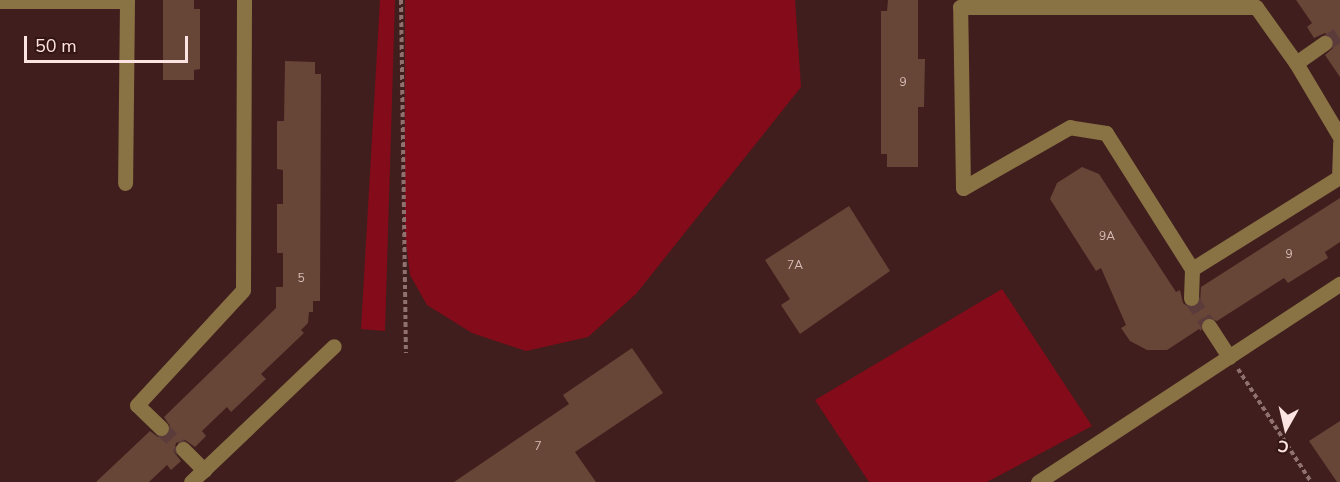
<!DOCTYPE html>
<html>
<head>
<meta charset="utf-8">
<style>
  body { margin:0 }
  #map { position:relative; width:1340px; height:482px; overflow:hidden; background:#401e1d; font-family:"Nunito Sans",sans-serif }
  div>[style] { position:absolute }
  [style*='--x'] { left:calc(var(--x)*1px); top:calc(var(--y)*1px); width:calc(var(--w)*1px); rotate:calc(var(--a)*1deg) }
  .green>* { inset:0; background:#840b19 }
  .building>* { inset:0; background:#674537 }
  .minor-tunnel>* { height:15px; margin-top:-7.5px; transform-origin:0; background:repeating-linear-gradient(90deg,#5c3c3b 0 15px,transparent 0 23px) }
  .path>* { height:4px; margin-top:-2px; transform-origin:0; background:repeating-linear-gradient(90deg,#8f7170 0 4.5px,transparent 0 7.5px) }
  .minor>* { height:15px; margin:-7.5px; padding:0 7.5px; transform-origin:7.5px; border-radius:7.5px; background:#897244 }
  span { translate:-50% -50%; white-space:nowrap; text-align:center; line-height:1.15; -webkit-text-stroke:4.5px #351514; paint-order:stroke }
  .number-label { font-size:12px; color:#d7bcb7 }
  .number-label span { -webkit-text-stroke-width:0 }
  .north { position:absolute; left:1256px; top:398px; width:60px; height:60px; -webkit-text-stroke:4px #351514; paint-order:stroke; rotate:188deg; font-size:16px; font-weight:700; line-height:24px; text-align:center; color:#fce4e2 }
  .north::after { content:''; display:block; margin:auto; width:21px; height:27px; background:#fce4e2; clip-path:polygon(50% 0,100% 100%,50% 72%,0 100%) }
  .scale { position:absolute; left:24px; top:36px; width:164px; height:27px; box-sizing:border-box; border:3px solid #fce4e2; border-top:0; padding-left:8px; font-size:18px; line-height:21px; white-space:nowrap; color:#fce4e2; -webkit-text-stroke:4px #351514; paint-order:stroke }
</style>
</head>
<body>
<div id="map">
  <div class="green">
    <i style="clip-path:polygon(380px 0,395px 0,385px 331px,361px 329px)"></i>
    <i style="clip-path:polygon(405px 0,795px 0,801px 87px,636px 294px,588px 337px,526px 351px,472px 333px,427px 305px,410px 275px,405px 235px)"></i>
    <i style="clip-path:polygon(1002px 289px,1092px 426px,987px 482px,869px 482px,815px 400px)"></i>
  </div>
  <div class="building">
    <i style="clip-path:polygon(163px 0,194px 0,194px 9px,200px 9px,200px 69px,194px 70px,194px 80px,163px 80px)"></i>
    <i style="clip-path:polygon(888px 0,918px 0,918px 59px,925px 59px,924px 107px,918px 107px,918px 167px,887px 167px,887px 154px,881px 154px,881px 11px,887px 11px)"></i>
    <i style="clip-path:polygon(1296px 0,1340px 0,1340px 77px,1325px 55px,1333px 48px,1333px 38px,1325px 33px,1314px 38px,1307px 27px,1312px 23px)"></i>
    <i style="clip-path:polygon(285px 61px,315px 62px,315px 74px,321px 74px,320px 301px,313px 301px,313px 312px,309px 312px,308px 323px,301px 330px,304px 333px,261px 374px,266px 379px,231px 412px,227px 407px,202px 431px,206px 436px,195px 447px,185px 440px,176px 443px,174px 452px,181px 461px,171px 470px,167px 465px,149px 482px,96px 482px,150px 431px,158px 437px,168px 435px,170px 426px,164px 417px,276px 308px,276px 287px,283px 287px,283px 253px,277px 253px,277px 204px,283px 204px,283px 170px,277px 169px,277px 121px,284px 121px)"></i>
    <i style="clip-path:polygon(1082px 167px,1099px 174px,1176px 292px,1180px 290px,1183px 303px,1190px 308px,1200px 303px,1201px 287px,1340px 198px,1340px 242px,1325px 252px,1328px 258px,1288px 283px,1284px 278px,1217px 321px,1204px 318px,1201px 331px,1199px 329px,1167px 350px,1147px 350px,1130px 341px,1121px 328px,1126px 325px,1101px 268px,1096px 271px,1050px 199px,1057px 183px)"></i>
    <i style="clip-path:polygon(849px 206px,890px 271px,800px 334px,781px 305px,790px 299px,765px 260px)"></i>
    <i style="clip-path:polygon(632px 348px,663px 393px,575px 452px,596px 482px,454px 482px,569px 404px,563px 395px)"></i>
    <i style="clip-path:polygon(1340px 421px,1340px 482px,1337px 482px,1309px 441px)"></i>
  </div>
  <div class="minor-tunnel">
    <i style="--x:1325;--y:43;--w:17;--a:-31"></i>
    <i style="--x:1191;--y:298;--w:33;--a:57"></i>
    <i style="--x:161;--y:428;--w:30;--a:44"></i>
  </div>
  <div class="path">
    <i style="--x:401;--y:0;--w:353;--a:89.2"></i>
    <i style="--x:1238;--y:369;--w:135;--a:57.1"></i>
  </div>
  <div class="minor">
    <i style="--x:0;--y:1;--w:127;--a:0"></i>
    <i style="--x:127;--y:1;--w:182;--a:90.6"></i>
    <i style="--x:1296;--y:63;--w:35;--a:-35"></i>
    <i style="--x:1192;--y:269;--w:173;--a:-32"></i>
    <i style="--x:1339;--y:177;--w:35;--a:-88"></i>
    <i style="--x:1191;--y:298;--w:29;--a:-88"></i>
    <i style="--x:1192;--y:269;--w:161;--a:-122.3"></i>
    <i style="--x:1106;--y:133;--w:36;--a:-171"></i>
    <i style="--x:1070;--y:127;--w:123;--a:150.3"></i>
    <i style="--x:963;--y:188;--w:181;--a:-90.9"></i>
    <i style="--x:960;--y:7;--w:296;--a:0"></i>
    <i style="--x:1256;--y:7;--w:69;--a:54.5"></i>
    <i style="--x:1296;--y:63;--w:86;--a:59.3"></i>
    <i style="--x:1209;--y:326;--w:37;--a:57"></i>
    <i style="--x:161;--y:428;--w:33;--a:-136"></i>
    <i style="--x:137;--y:405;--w:156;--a:-47.3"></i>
    <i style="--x:243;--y:290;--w:290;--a:-89.8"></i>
    <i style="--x:183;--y:449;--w:30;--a:45"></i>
    <i style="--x:191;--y:482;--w:197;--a:-43.6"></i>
    <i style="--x:1038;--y:482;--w:361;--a:-33.3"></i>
  </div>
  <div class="number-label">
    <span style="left:903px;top:83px">9</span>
    <span style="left:1107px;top:237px">9А</span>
    <span style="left:1289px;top:255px">9</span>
    <span style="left:795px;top:266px">7А</span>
    <span style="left:301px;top:279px">5</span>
    <span style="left:538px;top:447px">7</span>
  </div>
  <div class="north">С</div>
  <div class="scale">50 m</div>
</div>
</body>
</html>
